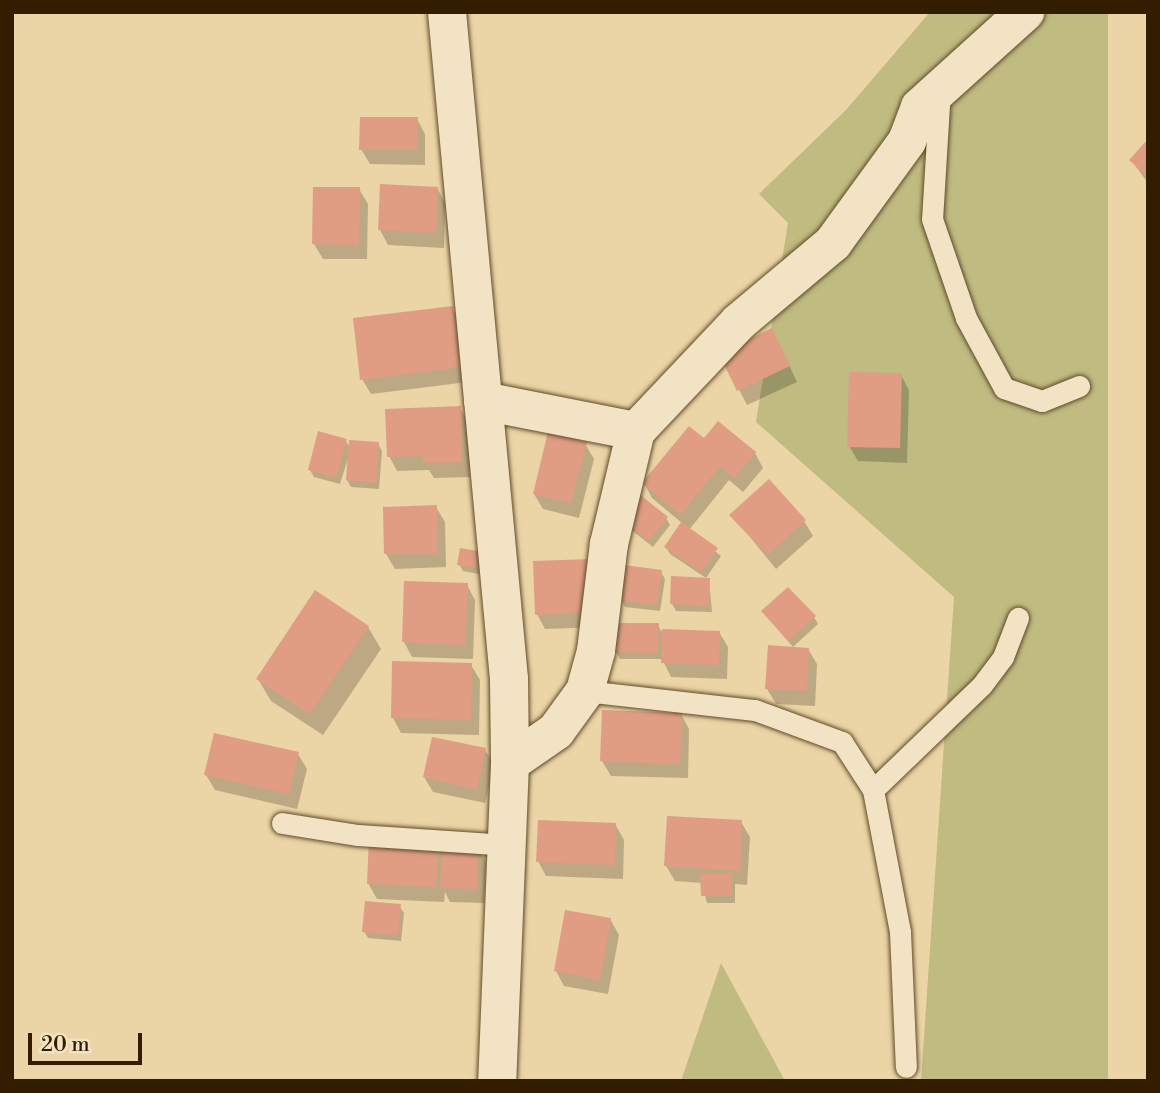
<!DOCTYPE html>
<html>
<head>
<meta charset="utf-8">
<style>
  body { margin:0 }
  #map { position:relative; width:1160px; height:1093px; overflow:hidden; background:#ebd4a5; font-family:"Libre Bodoni",serif }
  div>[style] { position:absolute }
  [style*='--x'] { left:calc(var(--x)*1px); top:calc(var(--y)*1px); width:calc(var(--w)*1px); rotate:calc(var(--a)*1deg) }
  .green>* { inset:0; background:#bfbb81 }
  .shadow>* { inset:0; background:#0003 }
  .building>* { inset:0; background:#e09d84 }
  .roads { filter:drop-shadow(0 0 2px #604b29) drop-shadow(0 0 2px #604b29) }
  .service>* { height:21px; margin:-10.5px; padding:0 10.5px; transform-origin:10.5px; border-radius:10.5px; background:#f2e3c4 }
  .minor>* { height:38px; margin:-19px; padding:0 19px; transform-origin:19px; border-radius:19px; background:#f2e3c4 }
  span { translate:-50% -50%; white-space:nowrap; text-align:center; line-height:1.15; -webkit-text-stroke:5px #f2e3c4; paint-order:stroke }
  .frame { position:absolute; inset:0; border:14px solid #321d00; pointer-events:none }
  .scale { position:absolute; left:28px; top:1033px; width:114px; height:32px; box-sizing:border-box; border:4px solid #321d00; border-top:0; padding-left:9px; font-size:21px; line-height:24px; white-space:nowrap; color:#321d00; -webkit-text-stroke:5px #f2e3c4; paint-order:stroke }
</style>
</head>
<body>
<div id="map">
  <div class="green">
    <i style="clip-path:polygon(930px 12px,1108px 12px,1108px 1081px,921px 1081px,954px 597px,756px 422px,788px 223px,759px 194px,846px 110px)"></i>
    <i style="clip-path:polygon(721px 963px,785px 1081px,681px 1081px)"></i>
  </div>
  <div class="shadow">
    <i style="clip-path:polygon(417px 119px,425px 134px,425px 165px,370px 164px,361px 149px)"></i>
    <i style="clip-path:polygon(1148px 142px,1148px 183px,1131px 160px)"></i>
    <i style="clip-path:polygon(437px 188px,445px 203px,444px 248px,388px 245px,380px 230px)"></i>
    <i style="clip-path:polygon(359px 189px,368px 204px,367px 259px,323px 259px,314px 244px)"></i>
    <i style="clip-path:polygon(452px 308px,461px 323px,468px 382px,371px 394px,362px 379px)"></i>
    <i style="clip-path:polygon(780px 346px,797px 382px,747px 405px,721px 355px)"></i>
    <i style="clip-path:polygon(901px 375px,909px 390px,907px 463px,858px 461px,849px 446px)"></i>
    <i style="clip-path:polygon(460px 408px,469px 423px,470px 477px,434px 478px,429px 470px,397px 471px,389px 456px)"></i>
    <i style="clip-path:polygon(345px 440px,350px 448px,378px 444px,382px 451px,379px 489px,351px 487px,347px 480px,349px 455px,340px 484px,314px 477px,310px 470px)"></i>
    <i style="clip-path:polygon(704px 440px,755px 453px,763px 468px,743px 492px,729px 480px,689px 530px,721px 556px,706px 578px,670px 554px,666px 547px,682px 523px,652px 498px,644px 483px)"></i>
    <i style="clip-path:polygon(585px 444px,594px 459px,579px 518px,543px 509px,534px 494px)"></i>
    <i style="clip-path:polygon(436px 507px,445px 522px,446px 567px,395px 569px,386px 554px,385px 509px)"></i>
    <i style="clip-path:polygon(732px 515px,804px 521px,813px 536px,776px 569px)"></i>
    <i style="clip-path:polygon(666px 518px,670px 525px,653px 547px,625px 525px)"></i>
    <i style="clip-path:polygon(477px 553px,481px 560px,479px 574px,463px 571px,459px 564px)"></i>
    <i style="clip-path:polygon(535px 563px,601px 627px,545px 629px,537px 614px)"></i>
    <i style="clip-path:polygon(661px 572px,665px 579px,660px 611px,625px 607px,621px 599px)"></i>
    <i style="clip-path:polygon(709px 579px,712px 612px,676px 611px,672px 604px)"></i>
    <i style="clip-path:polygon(467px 585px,475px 600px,473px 659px,412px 657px,404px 642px)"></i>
    <i style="clip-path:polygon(763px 612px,814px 617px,818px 624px,793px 647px)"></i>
    <i style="clip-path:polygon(658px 625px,661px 631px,719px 632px,728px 647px,727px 679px,671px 677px,662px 659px,620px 659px,616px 652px)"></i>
    <i style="clip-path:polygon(368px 627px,381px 649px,323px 735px,271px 701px,258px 679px)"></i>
    <i style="clip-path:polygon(808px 649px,817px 664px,815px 706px,776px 704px,767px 689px)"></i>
    <i style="clip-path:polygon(471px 665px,480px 680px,479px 735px,401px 733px,393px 718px)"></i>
    <i style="clip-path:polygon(681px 714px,689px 729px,688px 778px,611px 776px,602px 761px)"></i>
    <i style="clip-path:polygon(485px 750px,494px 765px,485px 803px,433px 792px,424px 777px)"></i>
    <i style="clip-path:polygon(298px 754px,307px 769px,297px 809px,215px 790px,206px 775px)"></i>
    <i style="clip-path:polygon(741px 822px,750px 837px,747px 885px,735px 884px,735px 903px,707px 903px,702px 883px,675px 881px,666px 866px)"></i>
    <i style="clip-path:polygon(615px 824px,624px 840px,623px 879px,546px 876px,538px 861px)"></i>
    <i style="clip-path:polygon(371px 839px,477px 847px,486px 862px,484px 903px,450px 902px,445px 892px,444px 902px,377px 899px,368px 883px)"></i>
    <i style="clip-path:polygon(399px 906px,404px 913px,401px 941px,368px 938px,364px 931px)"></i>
    <i style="clip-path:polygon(610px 919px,619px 935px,608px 994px,564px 986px,556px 971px)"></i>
  </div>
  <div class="building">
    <i style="clip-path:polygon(360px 117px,418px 117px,417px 150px,359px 150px)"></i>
    <i style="clip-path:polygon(1148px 139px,1148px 177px,1129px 160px)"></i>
    <i style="clip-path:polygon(380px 184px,438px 187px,436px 233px,378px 230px)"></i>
    <i style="clip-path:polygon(313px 187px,360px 187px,359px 245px,312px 244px)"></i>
    <i style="clip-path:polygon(453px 306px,461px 367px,360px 380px,353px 318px)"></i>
    <i style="clip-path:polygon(772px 328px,790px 366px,737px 391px,719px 354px)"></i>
    <i style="clip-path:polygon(849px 372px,902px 373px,900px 448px,847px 447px)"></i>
    <i style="clip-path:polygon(461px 406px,462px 462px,423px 463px,423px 456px,387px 457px,385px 409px)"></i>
    <i style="clip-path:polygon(718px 421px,756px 452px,734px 478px,720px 466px,680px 515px,642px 483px,689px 426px,704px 438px)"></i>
    <i style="clip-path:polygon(318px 431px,347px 439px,336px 478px,308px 470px)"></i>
    <i style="clip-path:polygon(548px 432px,587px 442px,571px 503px,533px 494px)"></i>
    <i style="clip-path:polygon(349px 440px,379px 442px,376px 483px,346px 480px)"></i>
    <i style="clip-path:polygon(769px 479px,806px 520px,767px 555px,729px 515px)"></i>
    <i style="clip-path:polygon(638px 493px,668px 517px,649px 541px,618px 518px)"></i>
    <i style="clip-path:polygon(437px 505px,438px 553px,384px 554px,383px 507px)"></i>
    <i style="clip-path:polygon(681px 522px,718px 548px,701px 572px,664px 547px)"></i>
    <i style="clip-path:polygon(460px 548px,478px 551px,475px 568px,457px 565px)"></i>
    <i style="clip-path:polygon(591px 559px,593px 612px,535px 615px,533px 561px)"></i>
    <i style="clip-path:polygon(624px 565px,662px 570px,657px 605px,619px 600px)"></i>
    <i style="clip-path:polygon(671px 576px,710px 578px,709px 606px,670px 604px)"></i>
    <i style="clip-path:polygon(404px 581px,468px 583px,465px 645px,402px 642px)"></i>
    <i style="clip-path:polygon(788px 587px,816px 616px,788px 641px,761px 611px)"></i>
    <i style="clip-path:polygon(315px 590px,369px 626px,310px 714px,256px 679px)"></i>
    <i style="clip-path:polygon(615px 623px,659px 623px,658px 653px,615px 652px)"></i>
    <i style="clip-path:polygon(662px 629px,720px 631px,719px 665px,661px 663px)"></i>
    <i style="clip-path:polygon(768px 645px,809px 648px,807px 691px,765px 689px)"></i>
    <i style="clip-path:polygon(392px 661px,472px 663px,471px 720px,391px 718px)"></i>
    <i style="clip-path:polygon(602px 710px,682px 713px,680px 764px,600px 761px)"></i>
    <i style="clip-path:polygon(214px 733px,299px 752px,289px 794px,204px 775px)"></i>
    <i style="clip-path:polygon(432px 737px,486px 748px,477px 789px,423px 777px)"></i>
    <i style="clip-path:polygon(667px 816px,742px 820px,740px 871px,664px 866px)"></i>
    <i style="clip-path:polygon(538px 820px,616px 823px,615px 865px,536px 862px)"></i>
    <i style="clip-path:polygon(369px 837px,439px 841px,436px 887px,367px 884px)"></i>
    <i style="clip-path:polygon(442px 843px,478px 845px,477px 889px,440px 888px)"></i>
    <i style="clip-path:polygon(732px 873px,732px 896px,701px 896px,700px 874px)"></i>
    <i style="clip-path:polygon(365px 901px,401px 904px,398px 935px,362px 932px)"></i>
    <i style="clip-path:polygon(565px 910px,611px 918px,600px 980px,554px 971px)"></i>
  </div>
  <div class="roads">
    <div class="service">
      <i style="--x:940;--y:89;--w:130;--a:93.5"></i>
      <i style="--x:932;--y:219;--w:105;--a:71"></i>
      <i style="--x:966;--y:318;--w:80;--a:61.5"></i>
      <i style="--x:1004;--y:388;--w:40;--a:18.9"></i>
      <i style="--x:1042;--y:401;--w:40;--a:-22"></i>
      <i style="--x:585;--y:691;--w:171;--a:6.4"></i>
      <i style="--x:755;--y:710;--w:93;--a:20.2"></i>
      <i style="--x:842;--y:742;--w:57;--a:57.1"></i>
      <i style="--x:873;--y:790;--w:145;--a:79.2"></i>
      <i style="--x:900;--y:932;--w:135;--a:87.5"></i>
      <i style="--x:873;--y:790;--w:151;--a:-43.9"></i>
      <i style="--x:982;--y:685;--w:35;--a:-53"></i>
      <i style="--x:1003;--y:657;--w:42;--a:-69"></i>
      <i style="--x:282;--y:823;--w:77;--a:9"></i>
      <i style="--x:358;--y:835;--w:149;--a:3.8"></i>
    </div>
    <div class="minor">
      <i style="--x:447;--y:12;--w:670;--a:84.69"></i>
      <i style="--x:509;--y:679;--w:84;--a:89.3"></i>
      <i style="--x:510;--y:763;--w:318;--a:92.3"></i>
      <i style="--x:483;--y:401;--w:156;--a:11.1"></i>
      <i style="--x:636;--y:431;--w:150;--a:-46.6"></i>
      <i style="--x:739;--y:322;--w:123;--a:-40"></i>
      <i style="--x:833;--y:243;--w:126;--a:-54"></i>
      <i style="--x:907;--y:141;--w:36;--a:-69"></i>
      <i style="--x:920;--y:107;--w:142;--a:-42.1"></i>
      <i style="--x:510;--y:763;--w:56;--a:-34.8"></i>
      <i style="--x:556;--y:731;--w:49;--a:-54.1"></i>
      <i style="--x:585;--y:691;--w:41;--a:-74.6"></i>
      <i style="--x:596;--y:651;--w:108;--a:-83.1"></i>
      <i style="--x:609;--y:544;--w:116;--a:-76.6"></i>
    </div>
  </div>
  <div class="frame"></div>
  <div class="scale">20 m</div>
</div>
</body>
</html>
